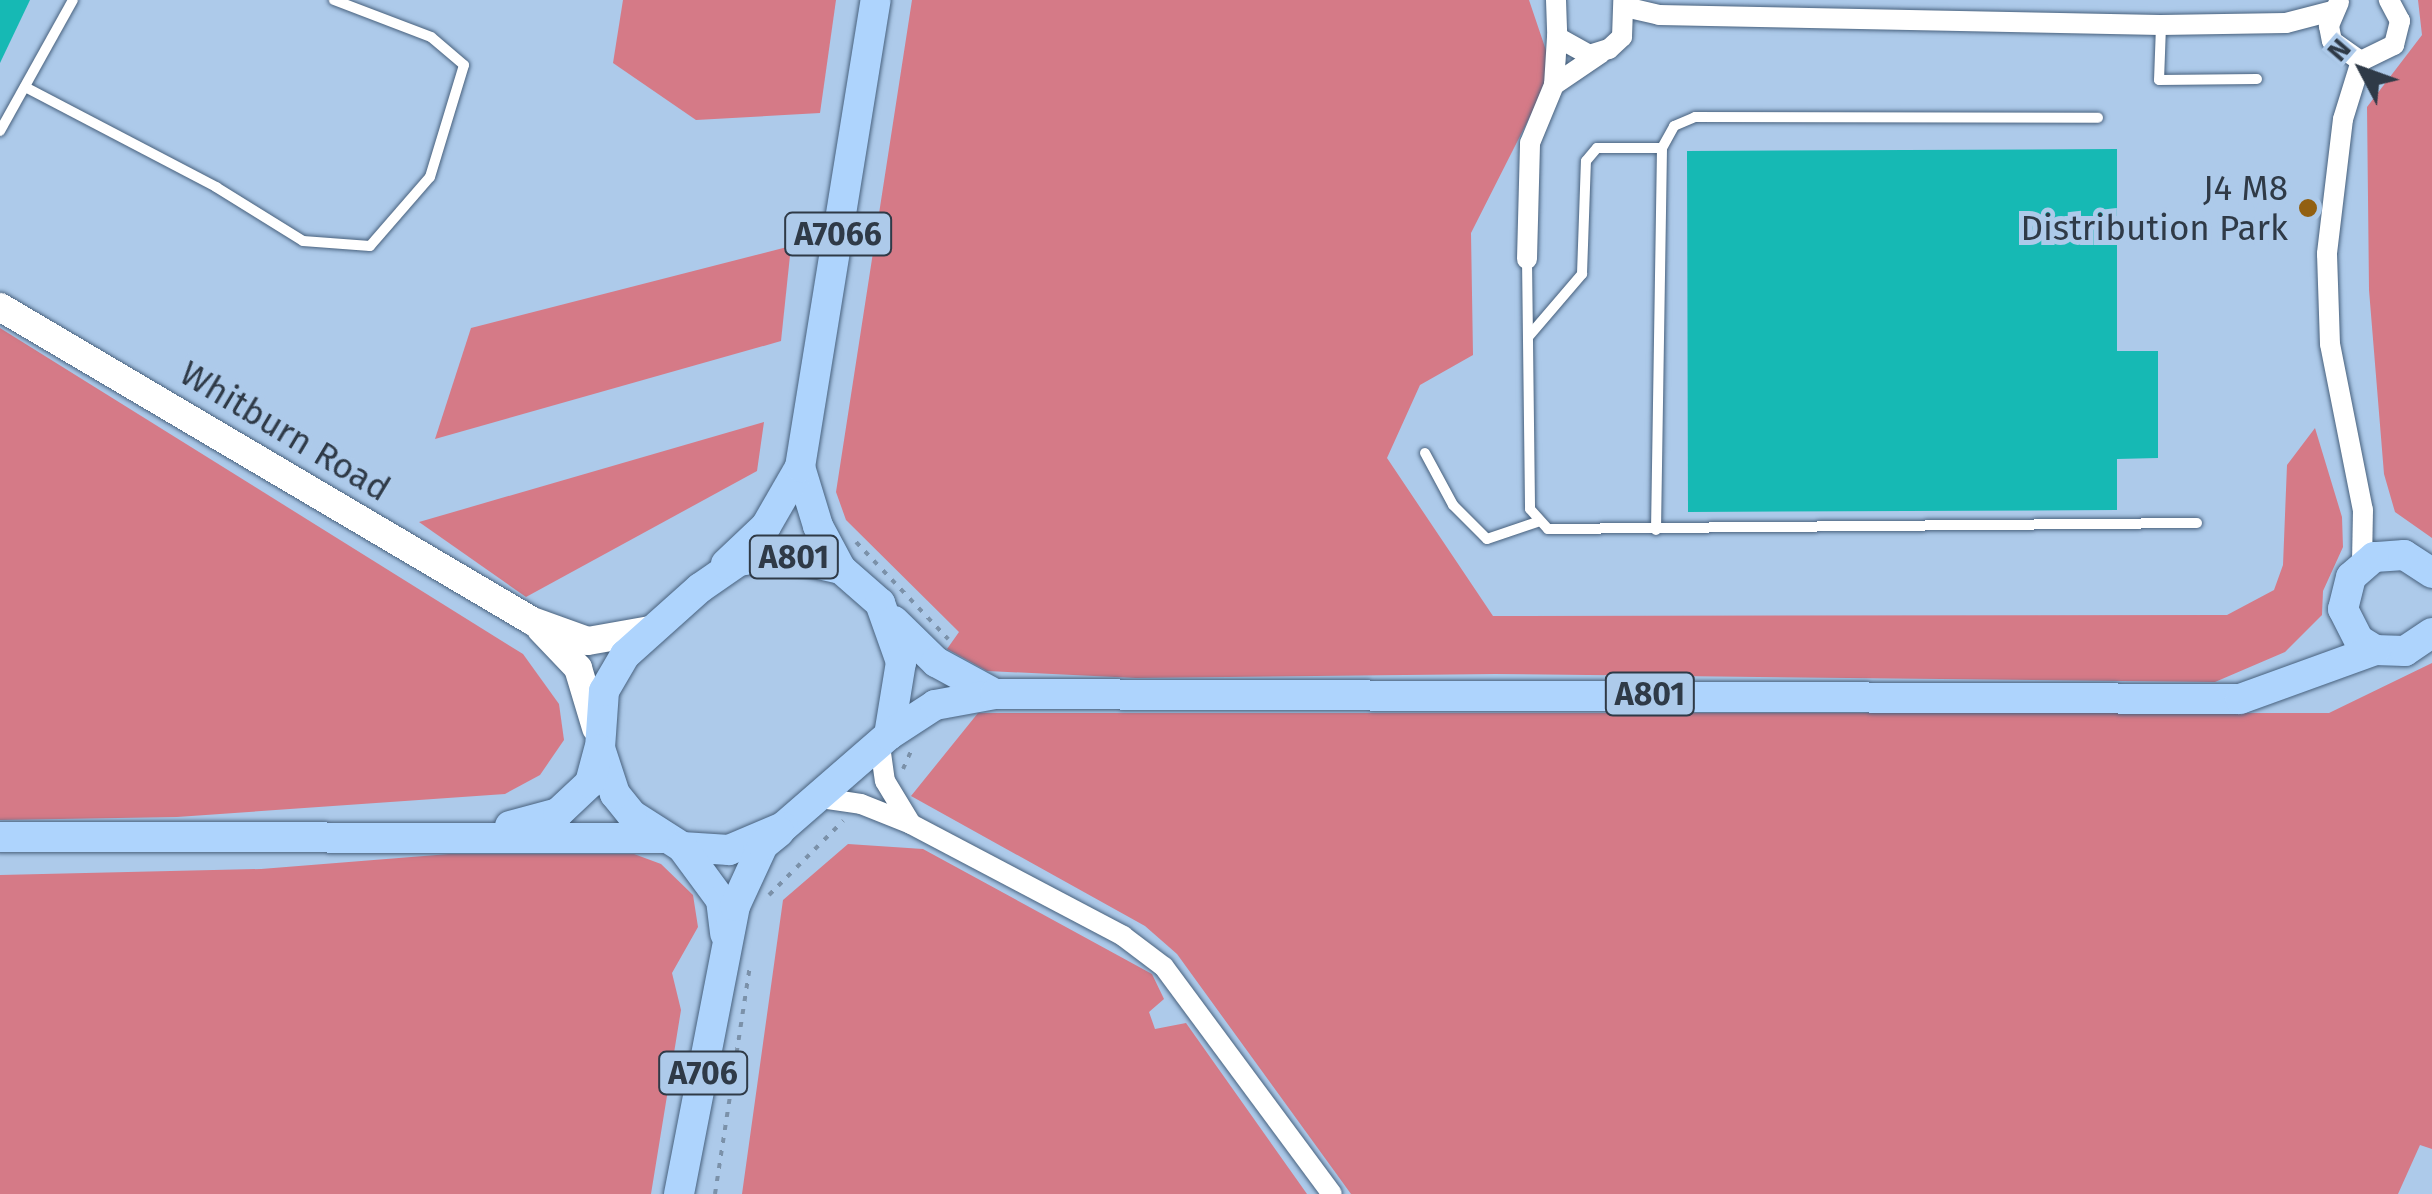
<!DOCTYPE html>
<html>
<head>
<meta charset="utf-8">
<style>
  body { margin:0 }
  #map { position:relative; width:2432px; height:1194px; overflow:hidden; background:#adcaea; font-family:"Fira Sans",sans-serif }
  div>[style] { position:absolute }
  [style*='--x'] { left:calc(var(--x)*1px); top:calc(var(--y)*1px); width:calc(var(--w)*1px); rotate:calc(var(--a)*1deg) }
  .green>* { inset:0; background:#d57a87 }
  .building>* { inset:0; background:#16b9b4 }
  .path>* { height:4px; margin-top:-2px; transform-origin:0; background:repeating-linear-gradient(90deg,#7b91a9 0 5px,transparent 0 13px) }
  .roads { filter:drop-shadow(0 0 2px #48617d) drop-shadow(0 0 2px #48617d) }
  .lane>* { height:10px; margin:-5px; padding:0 5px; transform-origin:5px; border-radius:5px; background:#fff }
  .street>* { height:20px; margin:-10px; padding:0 10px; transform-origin:10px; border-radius:10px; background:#fff }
  .secondary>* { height:28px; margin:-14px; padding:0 14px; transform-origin:14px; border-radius:14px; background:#fff }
  .primary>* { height:30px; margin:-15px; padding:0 15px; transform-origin:15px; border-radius:15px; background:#aed4fd }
  .dots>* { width:28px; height:28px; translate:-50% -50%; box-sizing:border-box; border:5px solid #adcaea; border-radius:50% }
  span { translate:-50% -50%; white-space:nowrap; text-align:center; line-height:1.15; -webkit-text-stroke:10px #adcaea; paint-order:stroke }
  .shield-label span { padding:2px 8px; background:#adcaea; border:2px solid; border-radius:8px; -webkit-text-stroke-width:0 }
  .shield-label { font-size:32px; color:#2f3a47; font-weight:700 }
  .poi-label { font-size:35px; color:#2f3a47 }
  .right { translate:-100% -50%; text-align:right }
  .street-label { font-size:35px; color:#2f3a47 }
  .north { position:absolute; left:2312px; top:20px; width:100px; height:100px; -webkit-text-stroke:8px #adcaea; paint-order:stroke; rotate:311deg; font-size:28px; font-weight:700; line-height:40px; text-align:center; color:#2f3a47 }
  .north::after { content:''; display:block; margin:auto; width:35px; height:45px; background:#2f3a47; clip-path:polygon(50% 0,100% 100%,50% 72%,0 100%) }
</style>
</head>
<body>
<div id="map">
  <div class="green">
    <i style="clip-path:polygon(623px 0,836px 0,820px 113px,696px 120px,613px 63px)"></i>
    <i style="clip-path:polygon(912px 0,1529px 0,1553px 71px,1471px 233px,1473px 355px,1420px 385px,1387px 458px,1493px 616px,2227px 615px,2274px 590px,2283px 565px,2287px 465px,2315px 428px,2342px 517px,2343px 547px,2323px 591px,2322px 615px,2285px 652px,2215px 682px,1495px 674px,1136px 678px,987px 671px,947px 649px,959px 632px,846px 520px,836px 492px)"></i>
    <i style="clip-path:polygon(2418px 0,2432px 0,2432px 538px,2395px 512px,2384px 474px,2369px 290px,2367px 107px,2422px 35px)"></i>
    <i style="clip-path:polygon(791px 246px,781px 341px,435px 439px,471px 328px)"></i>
    <i style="clip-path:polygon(0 328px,523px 654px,559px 704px,564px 740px,540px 775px,505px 794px,177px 817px,0 820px)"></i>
    <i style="clip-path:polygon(764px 422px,757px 471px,526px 597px,419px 522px)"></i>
    <i style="clip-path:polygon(2432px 663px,2432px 1149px,2420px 1145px,2398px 1194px,1351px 1194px,1177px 954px,1145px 926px,911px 796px,978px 713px,2329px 713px)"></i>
    <i style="clip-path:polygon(848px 844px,923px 849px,1152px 974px,1164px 999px,1149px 1012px,1155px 1029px,1186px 1023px,1307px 1194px,742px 1194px,783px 900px)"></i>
    <i style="clip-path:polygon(449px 854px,634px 854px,661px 864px,693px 895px,698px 927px,672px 973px,681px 1010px,651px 1194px,0 1194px,0 875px,261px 869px)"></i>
  </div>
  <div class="building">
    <i style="clip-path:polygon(0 0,30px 0,0 63px)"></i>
    <i style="clip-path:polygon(2117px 149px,2117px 351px,2158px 351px,2158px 458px,2117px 459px,2117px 510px,1688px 512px,1687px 151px)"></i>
  </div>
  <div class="path">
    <i style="--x:856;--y:542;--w:134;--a:46.5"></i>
    <i style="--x:903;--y:769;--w:20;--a:-66"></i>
    <i style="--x:769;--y:895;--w:105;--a:-45"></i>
    <i style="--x:715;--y:1194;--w:231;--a:-81.3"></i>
  </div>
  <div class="roads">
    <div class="lane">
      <i style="--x:2161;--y:26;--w:54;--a:92.1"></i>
      <i style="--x:2159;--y:80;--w:98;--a:-0.6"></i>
      <i style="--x:25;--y:87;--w:216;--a:27.6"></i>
      <i style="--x:216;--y:187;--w:102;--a:31.8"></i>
      <i style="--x:303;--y:241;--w:67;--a:4.3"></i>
      <i style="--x:370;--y:246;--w:91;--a:-49"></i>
      <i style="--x:430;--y:177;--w:117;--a:-73.1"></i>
      <i style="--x:464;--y:65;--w:43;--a:-139.7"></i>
      <i style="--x:431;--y:37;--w:104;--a:-159.1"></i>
      <i style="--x:0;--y:131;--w:150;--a:-60.9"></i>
      <i style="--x:1527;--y:259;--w:250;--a:89.3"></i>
      <i style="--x:1530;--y:509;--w:27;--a:48"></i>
      <i style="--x:1548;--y:529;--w:649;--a:-0.53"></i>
      <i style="--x:1529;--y:336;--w:82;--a:-49.5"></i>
      <i style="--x:1582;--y:274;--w:113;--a:-88"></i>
      <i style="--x:1586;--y:161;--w:17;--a:-50"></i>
      <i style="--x:1597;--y:148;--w:65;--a:0"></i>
      <i style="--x:1425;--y:453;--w:59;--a:61.7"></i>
      <i style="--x:1453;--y:505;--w:48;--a:45"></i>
      <i style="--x:1487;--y:539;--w:53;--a:-18.8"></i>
      <i style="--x:1656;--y:530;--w:382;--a:-89.1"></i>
      <i style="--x:1662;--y:148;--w:25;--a:-61"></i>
      <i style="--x:1674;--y:126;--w:23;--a:-23"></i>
      <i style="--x:1695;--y:117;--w:403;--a:0.1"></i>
    </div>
    <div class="street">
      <i style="--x:1556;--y:0;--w:37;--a:88"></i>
      <i style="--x:1557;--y:37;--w:37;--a:29"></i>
      <i style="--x:1589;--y:55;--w:21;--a:-17"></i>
      <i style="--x:1609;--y:49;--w:18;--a:-43"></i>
      <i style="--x:1622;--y:37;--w:37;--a:-88"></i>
      <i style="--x:2339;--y:2;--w:26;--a:113"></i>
      <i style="--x:2329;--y:26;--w:15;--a:79"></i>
      <i style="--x:2332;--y:41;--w:35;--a:35"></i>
      <i style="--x:2361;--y:61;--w:37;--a:-26"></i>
      <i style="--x:2394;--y:45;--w:25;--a:-76"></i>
      <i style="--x:2400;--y:21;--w:24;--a:-118"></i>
      <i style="--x:1625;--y:7;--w:35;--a:13"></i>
      <i style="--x:1659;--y:15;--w:502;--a:1.14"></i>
      <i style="--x:2161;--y:25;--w:125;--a:-0.9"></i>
      <i style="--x:2286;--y:23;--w:48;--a:-14.6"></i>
      <i style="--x:2361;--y:61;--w:61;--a:107.2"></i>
      <i style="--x:2343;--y:119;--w:136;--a:96.8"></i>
      <i style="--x:2327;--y:254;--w:90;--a:88.1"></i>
      <i style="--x:2330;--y:344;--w:169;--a:78.8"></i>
      <i style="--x:2363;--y:510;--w:54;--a:91.1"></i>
      <i style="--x:1554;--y:85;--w:57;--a:-34.2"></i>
      <i style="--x:1527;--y:259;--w:116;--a:-88.5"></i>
      <i style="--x:1530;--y:143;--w:63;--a:-67.5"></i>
      <i style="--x:1554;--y:85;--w:48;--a:-86.4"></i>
      <i style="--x:880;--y:746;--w:35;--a:82"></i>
      <i style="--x:885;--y:781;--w:50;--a:58.8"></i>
      <i style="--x:821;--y:798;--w:40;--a:8.5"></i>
      <i style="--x:861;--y:804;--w:54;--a:21.8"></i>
      <i style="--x:911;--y:824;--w:240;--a:27.8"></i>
      <i style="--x:1123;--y:936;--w:51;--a:37.1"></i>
      <i style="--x:1164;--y:967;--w:282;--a:53.5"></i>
    </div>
    <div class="secondary">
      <i style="--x:0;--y:307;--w:618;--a:30.55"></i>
      <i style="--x:532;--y:621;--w:59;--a:19.7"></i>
      <i style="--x:588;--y:641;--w:63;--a:-10.1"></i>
      <i style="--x:541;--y:629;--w:54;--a:46.5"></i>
      <i style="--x:578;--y:668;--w:63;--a:73.3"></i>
    </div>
    <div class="primary">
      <i style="--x:800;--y:467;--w:62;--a:73"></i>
      <i style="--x:818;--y:526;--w:49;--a:61.9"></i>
      <i style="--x:779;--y:555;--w:64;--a:12.7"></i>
      <i style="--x:841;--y:569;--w:52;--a:41.1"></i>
      <i style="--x:880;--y:603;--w:63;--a:70.4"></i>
      <i style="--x:901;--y:662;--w:74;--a:99.3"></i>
      <i style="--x:889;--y:735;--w:140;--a:139"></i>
      <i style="--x:783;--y:827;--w:59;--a:156.9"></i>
      <i style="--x:729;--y:850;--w:47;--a:-176.3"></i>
      <i style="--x:682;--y:847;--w:59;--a:-147.4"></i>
      <i style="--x:632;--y:815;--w:27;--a:-129"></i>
      <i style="--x:615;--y:794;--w:48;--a:-108.1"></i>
      <i style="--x:600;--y:748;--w:57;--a:-86"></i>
      <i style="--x:604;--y:691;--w:42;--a:-59.7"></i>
      <i style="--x:625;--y:655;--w:101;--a:-41.8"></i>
      <i style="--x:700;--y:588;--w:47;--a:-34.7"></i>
      <i style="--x:739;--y:561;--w:40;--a:-8.5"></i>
      <i style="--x:726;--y:564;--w:55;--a:-43.5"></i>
      <i style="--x:766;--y:526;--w:68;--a:-60"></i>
      <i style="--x:800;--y:467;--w:473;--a:-80.8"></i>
      <i style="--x:2432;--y:573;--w:33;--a:-147"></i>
      <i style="--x:2404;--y:555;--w:30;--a:176"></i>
      <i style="--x:2374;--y:557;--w:30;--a:139"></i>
      <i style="--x:2351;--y:577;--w:33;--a:104"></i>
      <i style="--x:2343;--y:609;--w:35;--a:63"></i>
      <i style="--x:2359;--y:640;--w:19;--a:32"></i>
      <i style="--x:2375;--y:650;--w:30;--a:2"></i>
      <i style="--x:2405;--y:651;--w:32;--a:-34"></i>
      <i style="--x:894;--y:621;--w:59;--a:44.3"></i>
      <i style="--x:936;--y:662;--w:67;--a:28.5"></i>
      <i style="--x:889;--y:735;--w:55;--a:-33.1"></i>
      <i style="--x:935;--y:705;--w:61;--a:-10.4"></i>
      <i style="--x:995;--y:694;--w:1245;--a:0.23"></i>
      <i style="--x:2240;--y:699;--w:144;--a:-19.9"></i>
      <i style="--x:510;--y:826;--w:50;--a:-15.2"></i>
      <i style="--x:558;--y:813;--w:44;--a:-43.2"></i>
      <i style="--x:590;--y:783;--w:35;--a:-75"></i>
      <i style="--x:0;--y:837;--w:663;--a:0.09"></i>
      <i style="--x:682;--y:847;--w:66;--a:53.7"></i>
      <i style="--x:721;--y:900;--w:34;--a:83"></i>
      <i style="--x:679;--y:1194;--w:293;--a:-79"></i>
      <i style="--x:735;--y:906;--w:67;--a:-65.3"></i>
      <i style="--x:763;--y:845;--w:21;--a:-39"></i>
    </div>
  </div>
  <div class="dots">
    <i style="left:2308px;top:208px;background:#926011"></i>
  </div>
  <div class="shield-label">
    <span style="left:838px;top:234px">A7066</span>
    <span style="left:794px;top:557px">A801</span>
    <span style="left:1650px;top:694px">A801</span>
    <span style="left:703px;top:1073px">A706</span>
  </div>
  <div class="poi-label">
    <span class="right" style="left:2288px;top:208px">J4 M8<br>Distribution Park</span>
  </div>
  <div class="street-label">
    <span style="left:285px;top:431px;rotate:31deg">Whitburn Road</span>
  </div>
  <div class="north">N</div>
</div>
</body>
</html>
